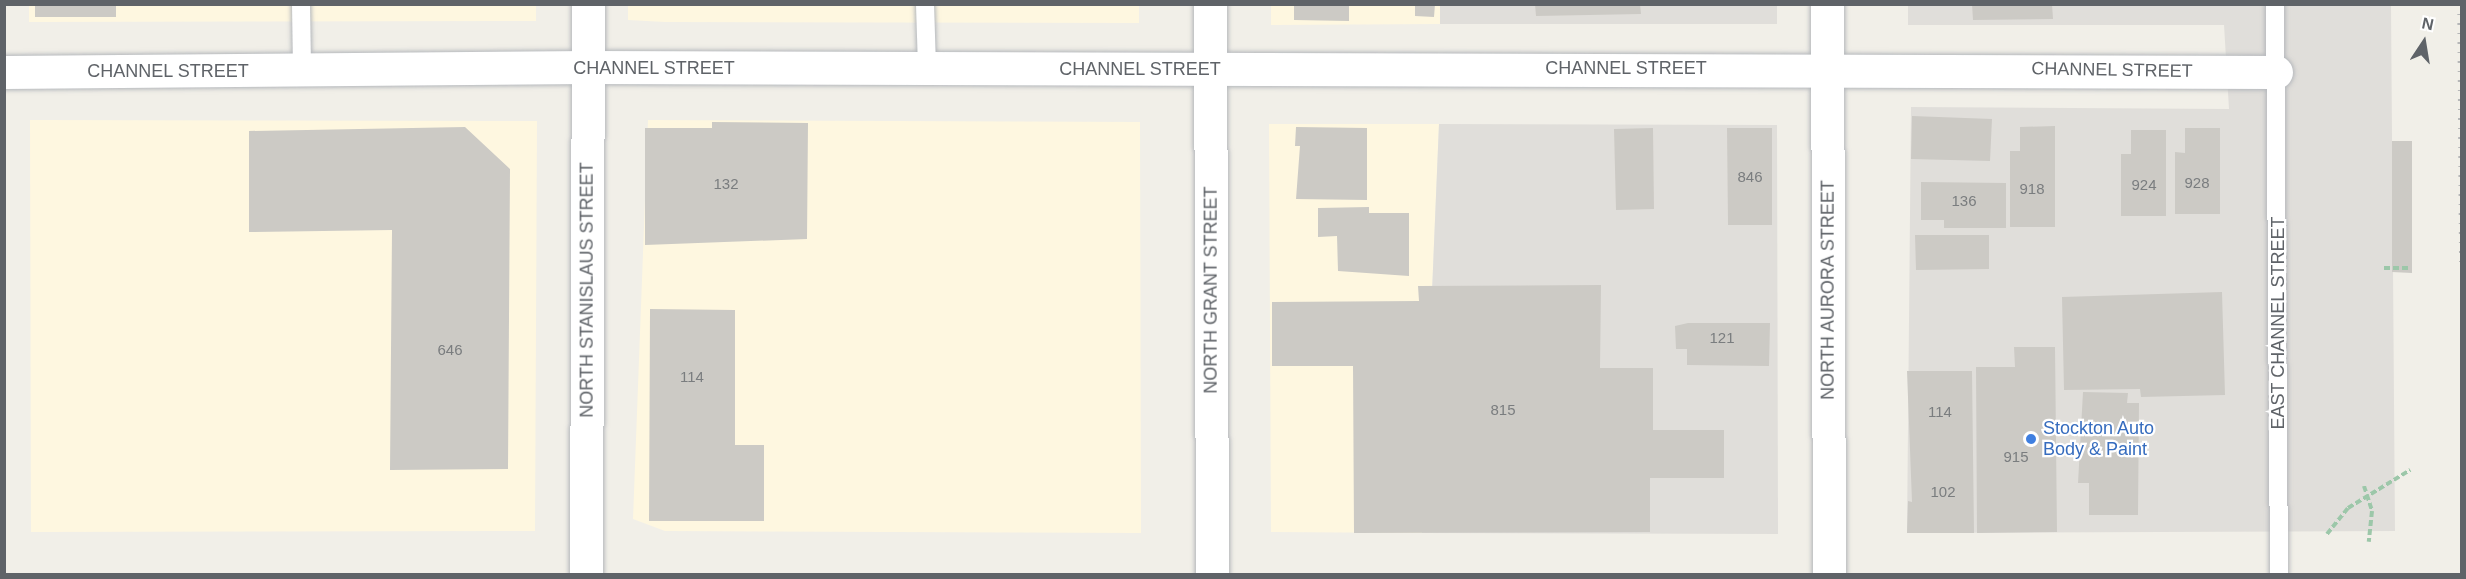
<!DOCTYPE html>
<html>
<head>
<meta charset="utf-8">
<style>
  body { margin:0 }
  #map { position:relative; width:2466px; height:579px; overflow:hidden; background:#f1efe8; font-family:Helvetica,sans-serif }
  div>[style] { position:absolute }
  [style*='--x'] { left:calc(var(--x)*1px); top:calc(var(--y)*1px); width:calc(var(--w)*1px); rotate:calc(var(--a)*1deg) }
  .commercial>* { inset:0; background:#fef7e0 }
  .industrial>* { inset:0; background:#e0deda }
  .building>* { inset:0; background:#cccac5 }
  .path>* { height:4px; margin-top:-2px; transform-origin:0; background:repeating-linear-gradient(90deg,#9cc7a9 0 6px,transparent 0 9px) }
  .roads { filter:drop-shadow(0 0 2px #b5b8bc) drop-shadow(0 0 2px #b5b8bc) }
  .lane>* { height:18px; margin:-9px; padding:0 9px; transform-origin:9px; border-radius:9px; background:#fff }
  .street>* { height:33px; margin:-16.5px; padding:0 16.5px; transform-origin:16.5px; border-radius:16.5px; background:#fff }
  .secondary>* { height:33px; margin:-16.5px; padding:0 16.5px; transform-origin:16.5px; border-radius:16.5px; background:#fff }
  .rail>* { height:4.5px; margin-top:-2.25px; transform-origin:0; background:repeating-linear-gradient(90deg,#b6b7b8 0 1.5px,transparent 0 9.5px) }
  .dots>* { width:16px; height:16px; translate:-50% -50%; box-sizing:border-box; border:3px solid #fff; border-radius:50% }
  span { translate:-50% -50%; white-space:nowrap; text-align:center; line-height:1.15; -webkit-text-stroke:4.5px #fff; paint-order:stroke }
  .number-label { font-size:15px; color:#7a7d7f }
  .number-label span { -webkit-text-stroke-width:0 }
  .street-label { font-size:18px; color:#5f6368 }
  .shop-label { font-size:18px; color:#366cbe }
  .left { translate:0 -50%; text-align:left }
  .frame { position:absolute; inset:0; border:6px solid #5f6368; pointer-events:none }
  .north { position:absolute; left:2394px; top:12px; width:60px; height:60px; -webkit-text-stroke:4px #fff; paint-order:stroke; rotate:12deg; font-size:16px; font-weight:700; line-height:24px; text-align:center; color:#5f6368 }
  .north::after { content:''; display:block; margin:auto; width:21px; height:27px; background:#5f6368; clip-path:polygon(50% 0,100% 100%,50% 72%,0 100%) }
</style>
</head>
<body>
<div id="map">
  <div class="commercial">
    <i style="clip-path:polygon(29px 4px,536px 5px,536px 21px,29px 22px)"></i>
    <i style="clip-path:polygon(628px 4px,1139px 5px,1139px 23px,665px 22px,628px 20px)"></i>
    <i style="clip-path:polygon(1271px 5px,1440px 5px,1440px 24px,1271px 25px)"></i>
    <i style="clip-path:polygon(30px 120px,537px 121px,535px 531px,31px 532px)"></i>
    <i style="clip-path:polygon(648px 120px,1140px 122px,1141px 533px,665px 531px,633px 519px)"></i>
    <i style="clip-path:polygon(1269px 124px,1439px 124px,1422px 533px,1271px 532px)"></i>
  </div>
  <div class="industrial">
    <i style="clip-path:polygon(1440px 5px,1777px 5px,1777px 24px,1440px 24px)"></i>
    <i style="clip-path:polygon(1908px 5px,2391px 5px,2395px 531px,1907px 533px,1911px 107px,2229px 109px,2224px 25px,1908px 25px)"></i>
    <i style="clip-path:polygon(1439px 124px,1777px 125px,1778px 534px,1422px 533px)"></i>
  </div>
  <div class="building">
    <i style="clip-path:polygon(35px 4px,116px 4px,116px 17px,35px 17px)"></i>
    <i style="clip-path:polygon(1294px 4px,1349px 4px,1349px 21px,1294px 20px)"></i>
    <i style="clip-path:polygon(1415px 4px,1435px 4px,1434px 17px,1415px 16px)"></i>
    <i style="clip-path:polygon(1535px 4px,1640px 4px,1641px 14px,1536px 16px)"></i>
    <i style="clip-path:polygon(1972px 4px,2052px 4px,2053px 19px,1973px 20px)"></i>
    <i style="clip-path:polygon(1912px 116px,1992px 119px,1990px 161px,1911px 159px)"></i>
    <i style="clip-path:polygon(712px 122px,808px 123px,807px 239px,645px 245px,645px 128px,712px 128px)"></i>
    <i style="clip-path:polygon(2055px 126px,2055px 227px,2010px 227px,2010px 151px,2020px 151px,2020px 127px)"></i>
    <i style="clip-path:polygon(465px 127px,510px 169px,508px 469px,390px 470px,392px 230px,249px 232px,249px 131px)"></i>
    <i style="clip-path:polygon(1296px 127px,1367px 128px,1367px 200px,1296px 199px,1300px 146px,1295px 146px)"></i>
    <i style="clip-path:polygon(1653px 128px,1654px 209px,1616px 210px,1614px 129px)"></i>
    <i style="clip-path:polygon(1727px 128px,1772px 128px,1772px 225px,1728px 225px)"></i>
    <i style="clip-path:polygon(2185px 128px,2220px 128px,2220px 214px,2175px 214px,2175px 152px,2185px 153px)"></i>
    <i style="clip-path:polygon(2131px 130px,2166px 130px,2166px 216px,2121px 216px,2121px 154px,2131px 154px)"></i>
    <i style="clip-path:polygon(2392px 141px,2412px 141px,2412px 273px,2392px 272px)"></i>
    <i style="clip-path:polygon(1921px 182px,2006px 183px,2006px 228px,1944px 228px,1944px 220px,1921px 220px)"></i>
    <i style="clip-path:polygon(1369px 207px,1369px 213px,1409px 213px,1409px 276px,1338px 271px,1337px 236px,1318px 237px,1318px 208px)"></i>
    <i style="clip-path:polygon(1915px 235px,1989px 235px,1989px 269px,1916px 270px)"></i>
    <i style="clip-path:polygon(1601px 285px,1600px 368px,1653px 368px,1653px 430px,1724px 430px,1724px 478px,1650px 478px,1650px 532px,1354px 533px,1353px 366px,1272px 366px,1272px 302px,1419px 301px,1418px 286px)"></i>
    <i style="clip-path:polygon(2222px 292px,2225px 395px,2141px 397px,2140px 389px,2064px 390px,2062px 297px)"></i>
    <i style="clip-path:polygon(650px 309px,735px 310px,735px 445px,764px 445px,764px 521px,649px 521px)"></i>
    <i style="clip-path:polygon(1688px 323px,1770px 323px,1769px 366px,1687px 365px,1687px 349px,1676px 349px,1675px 326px)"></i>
    <i style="clip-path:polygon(2014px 347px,2055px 347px,2057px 532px,1977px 533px,1976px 367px,2015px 367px)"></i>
    <i style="clip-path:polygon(1907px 371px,1972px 371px,1974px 533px,1907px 533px,1908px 501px,1912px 502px)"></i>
    <i style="clip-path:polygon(2083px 392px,2128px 393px,2127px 403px,2139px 403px,2138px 515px,2089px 515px,2089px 483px,2078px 483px)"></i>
  </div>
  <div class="path">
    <i style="--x:2384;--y:268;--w:25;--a:0"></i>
    <i style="--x:2364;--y:486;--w:26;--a:72"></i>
    <i style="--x:2372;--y:511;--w:31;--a:96"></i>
    <i style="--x:2327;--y:534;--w:33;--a:-51"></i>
    <i style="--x:2348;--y:508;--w:73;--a:-31.5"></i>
  </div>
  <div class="roads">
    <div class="lane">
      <i style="--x:301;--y:4;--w:66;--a:89.1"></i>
      <i style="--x:925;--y:4;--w:64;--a:88.2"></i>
      <i style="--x:2275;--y:4;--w:570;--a:89.6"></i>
    </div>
    <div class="street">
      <i style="--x:1210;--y:4;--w:570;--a:89.8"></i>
      <i style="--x:1827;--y:4;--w:570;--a:89.8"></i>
      <i style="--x:4;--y:72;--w:584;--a:-0.49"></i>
      <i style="--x:588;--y:67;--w:1688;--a:0.17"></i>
    </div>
    <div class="secondary">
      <i style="--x:586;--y:574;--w:570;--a:-89.8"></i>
    </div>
  </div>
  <div class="rail">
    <i style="--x:2460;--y:4;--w:260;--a:89.6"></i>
  </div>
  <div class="dots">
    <i style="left:2031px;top:439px;background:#3f7fe0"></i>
  </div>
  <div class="number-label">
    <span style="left:1750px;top:177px">846</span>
    <span style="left:2197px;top:183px">928</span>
    <span style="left:726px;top:184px">132</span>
    <span style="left:2144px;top:185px">924</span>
    <span style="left:2032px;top:189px">918</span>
    <span style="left:1964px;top:201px">136</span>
    <span style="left:1722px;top:338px">121</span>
    <span style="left:450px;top:350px">646</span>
    <span style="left:692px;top:377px">114</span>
    <span style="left:1503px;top:410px">815</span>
    <span style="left:1940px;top:412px">114</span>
    <span style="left:2016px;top:457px">915</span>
    <span style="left:1943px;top:492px">102</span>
  </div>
  <div class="street-label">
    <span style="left:654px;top:68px">CHANNEL STREET</span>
    <span style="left:1626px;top:68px">CHANNEL STREET</span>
    <span style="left:1140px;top:69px">CHANNEL STREET</span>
    <span style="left:2112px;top:70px;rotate:1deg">CHANNEL STREET</span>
    <span style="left:168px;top:71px">CHANNEL STREET</span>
    <span style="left:587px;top:290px;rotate:-90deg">NORTH STANISLAUS STREET</span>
    <span style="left:1211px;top:290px;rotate:-90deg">NORTH GRANT STREET</span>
    <span style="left:1828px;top:290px;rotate:-90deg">NORTH AURORA STREET</span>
    <span style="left:2278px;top:323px;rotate:-90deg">EAST CHANNEL STREET</span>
  </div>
  <div class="shop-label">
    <span class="left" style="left:2043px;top:439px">Stockton Auto<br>Body &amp; Paint</span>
  </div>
  <div class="frame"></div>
  <div class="north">N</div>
</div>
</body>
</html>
